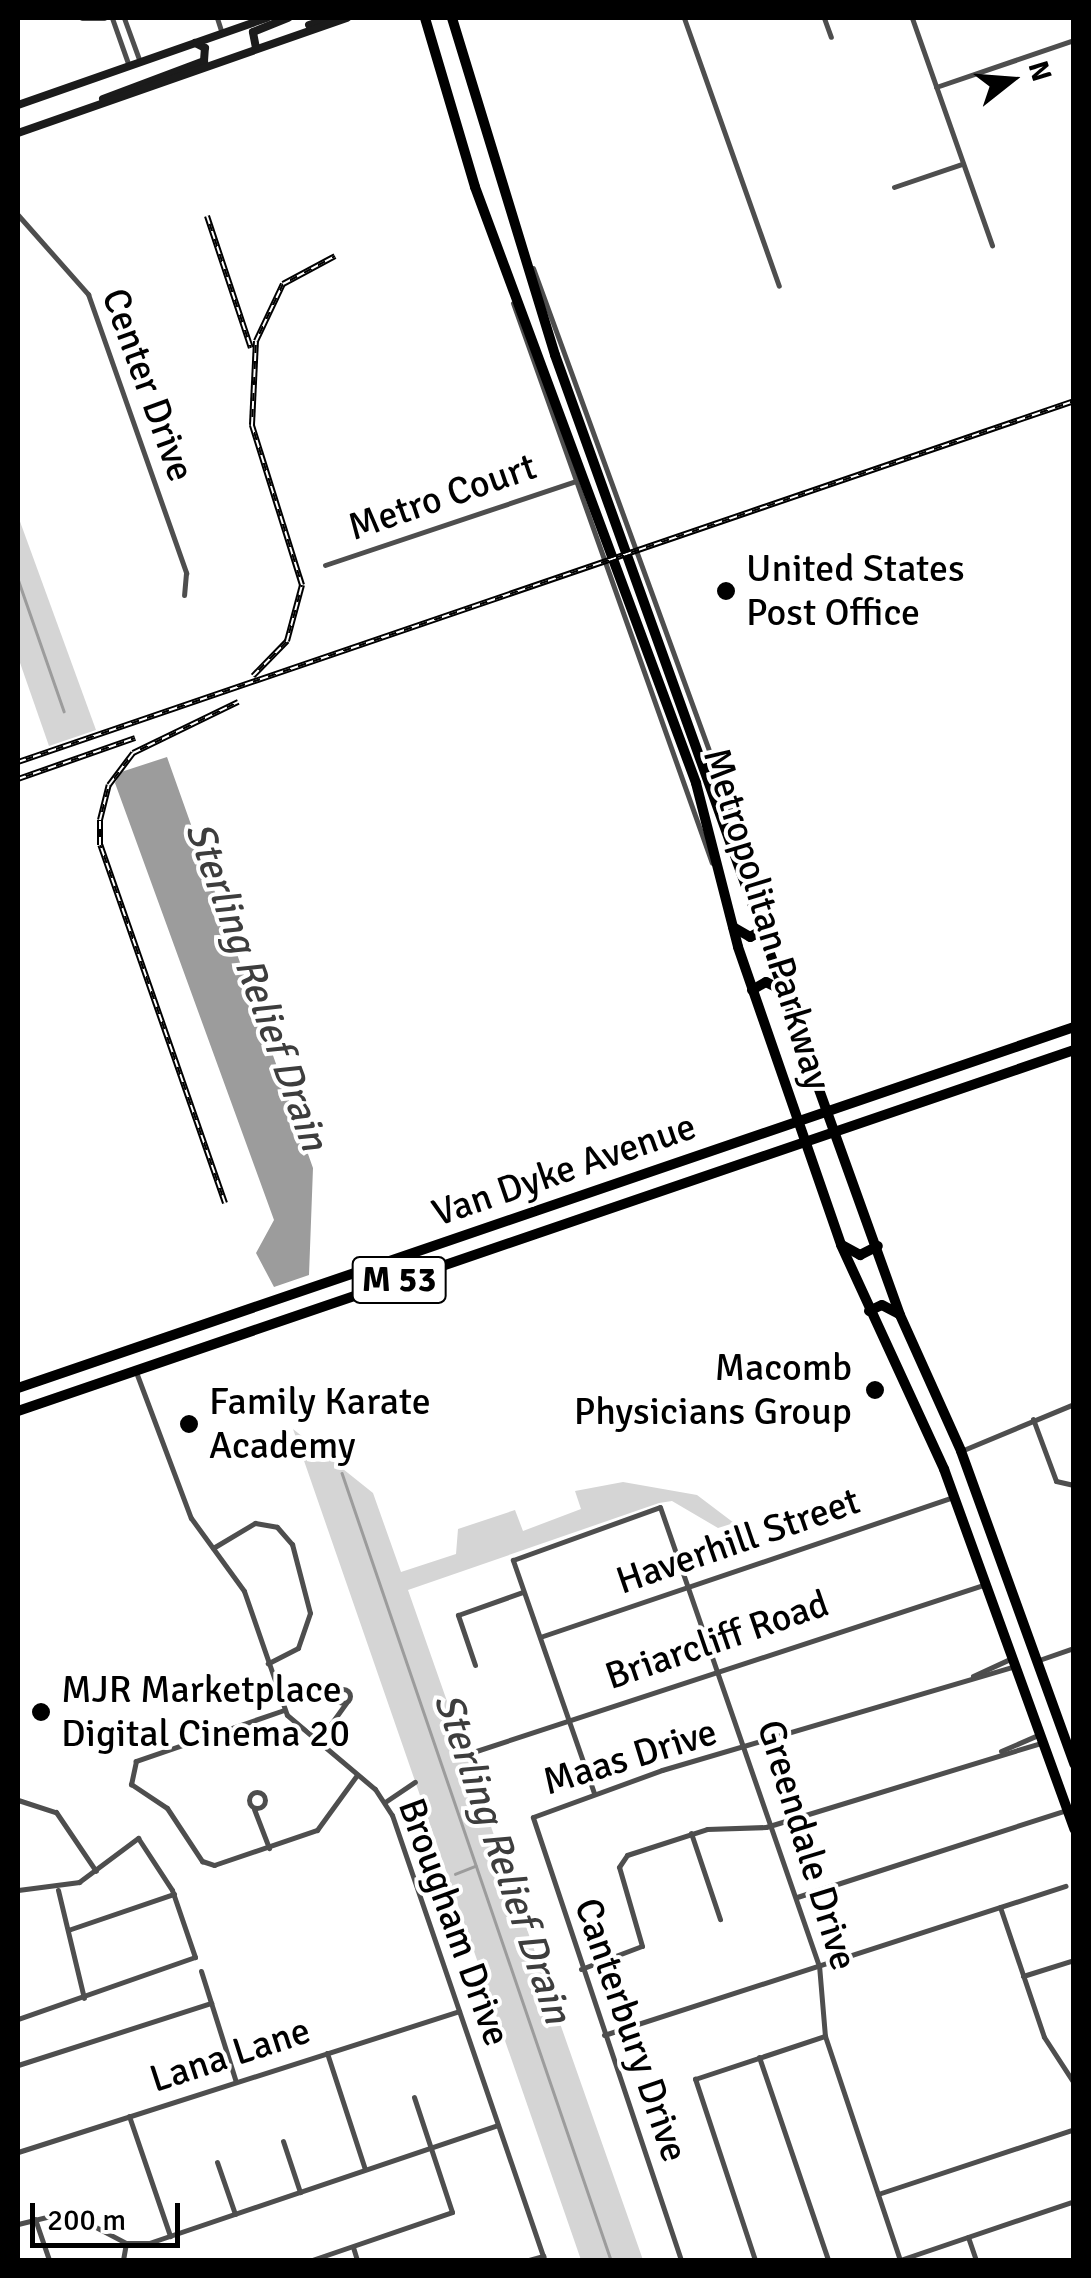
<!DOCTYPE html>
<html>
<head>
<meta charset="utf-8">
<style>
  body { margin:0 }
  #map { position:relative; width:1091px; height:2278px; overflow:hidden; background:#fff; font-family:Signika,sans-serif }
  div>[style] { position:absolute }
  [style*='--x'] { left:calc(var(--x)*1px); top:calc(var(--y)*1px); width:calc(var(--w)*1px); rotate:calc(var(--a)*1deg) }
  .green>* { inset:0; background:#d5d5d5 }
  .water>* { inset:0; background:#9c9c9c }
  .stream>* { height:2.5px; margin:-1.25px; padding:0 1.25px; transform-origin:1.25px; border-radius:1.25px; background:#9c9c9c }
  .minor>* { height:5px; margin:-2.5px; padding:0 2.5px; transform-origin:2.5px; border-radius:2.5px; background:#4e4e4e }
  .minor>.ring { margin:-2.5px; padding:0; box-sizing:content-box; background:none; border:5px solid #4e4e4e; border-radius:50% }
  .secondary>* { height:8px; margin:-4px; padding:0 4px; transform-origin:4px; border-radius:4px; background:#1b1b1b }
  .primary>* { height:10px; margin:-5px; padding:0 5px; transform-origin:5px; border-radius:5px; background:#000 }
  .rail>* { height:6px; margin-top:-3px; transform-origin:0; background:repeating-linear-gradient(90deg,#fff 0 8px,#000 0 16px); box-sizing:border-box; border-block:2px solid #000 }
  .dots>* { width:28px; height:28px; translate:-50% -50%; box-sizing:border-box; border:5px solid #fff; border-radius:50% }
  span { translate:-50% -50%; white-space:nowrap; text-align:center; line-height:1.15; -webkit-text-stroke:8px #fff; paint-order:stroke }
  .shield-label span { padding:2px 8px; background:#fff; border:2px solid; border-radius:8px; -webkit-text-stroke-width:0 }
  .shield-label { font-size:35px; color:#000; font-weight:700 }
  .street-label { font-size:38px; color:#000 }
  .poi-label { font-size:38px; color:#000 }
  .left { translate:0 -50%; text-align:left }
  .right { translate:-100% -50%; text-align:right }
  .water-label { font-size:40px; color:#3d3d3d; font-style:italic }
  .frame { position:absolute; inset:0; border:20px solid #000; pointer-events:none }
  .north { position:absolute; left:961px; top:30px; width:100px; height:100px; -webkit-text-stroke:8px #fff; paint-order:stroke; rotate:73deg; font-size:28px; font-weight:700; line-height:40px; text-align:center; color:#000 }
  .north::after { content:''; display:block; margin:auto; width:35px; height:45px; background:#000; clip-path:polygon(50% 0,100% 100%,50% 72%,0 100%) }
  .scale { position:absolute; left:30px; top:2203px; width:150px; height:45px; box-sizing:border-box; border:5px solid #000; border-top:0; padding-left:12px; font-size:30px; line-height:35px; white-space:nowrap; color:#000; -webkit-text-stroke:8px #fff; paint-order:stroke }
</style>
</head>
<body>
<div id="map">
  <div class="green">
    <i style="clip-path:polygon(18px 516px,96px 730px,49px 746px,18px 657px)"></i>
    <i style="clip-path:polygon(293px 1429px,373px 1493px,401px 1572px,456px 1554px,458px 1529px,515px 1510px,523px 1531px,581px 1509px,575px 1491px,623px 1482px,697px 1495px,734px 1523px,718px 1528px,672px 1501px,659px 1503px,408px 1590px,643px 2260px,581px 2260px)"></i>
  </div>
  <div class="water">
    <i style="clip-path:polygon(167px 757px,313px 1168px,309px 1275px,274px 1287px,256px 1253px,274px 1220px,115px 783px,121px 772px)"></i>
  </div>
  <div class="stream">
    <i style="--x:18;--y:579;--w:140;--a:70.8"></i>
    <i style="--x:342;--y:1473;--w:832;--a:71.13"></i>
    <i style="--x:455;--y:1874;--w:22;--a:-22"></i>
  </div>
  <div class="minor">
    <i style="--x:82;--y:18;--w:22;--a:0"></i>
    <i style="--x:112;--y:18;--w:51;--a:70.5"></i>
    <i style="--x:124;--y:18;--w:47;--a:70"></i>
    <i style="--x:217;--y:18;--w:16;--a:72"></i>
    <i style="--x:684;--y:18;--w:284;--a:70.5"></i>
    <i style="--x:824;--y:18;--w:20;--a:70"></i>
    <i style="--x:912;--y:18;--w:241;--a:70.6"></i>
    <i style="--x:936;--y:87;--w:146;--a:-18.8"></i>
    <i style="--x:894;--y:187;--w:72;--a:-18.7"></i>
    <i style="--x:18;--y:215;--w:106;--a:48.5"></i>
    <i style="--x:88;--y:294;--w:296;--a:70.6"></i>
    <i style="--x:186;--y:573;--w:22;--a:95"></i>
    <i style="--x:533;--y:268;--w:598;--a:69.96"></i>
    <i style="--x:738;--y:830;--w:35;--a:83"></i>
    <i style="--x:513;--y:303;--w:594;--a:70.44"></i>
    <i style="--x:325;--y:565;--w:265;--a:-18.5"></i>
    <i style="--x:136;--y:1372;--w:156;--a:69.4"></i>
    <i style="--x:191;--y:1518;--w:90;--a:54"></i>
    <i style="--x:244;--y:1591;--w:131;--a:70.9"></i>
    <i style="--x:287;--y:1715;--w:115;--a:40.1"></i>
    <i style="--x:375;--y:1789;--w:31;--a:57"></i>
    <i style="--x:392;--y:1815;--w:470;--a:71.1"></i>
    <i style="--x:1033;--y:1419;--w:66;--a:69.6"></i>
    <i style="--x:1056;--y:1481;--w:18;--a:13"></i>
    <i style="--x:961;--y:1451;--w:122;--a:-22.6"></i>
    <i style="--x:213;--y:1548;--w:49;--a:-30.8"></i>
    <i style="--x:255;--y:1523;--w:22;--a:10"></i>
    <i style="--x:277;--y:1527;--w:23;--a:49"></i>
    <i style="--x:292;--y:1544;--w:71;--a:75.4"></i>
    <i style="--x:310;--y:1613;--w:37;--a:109"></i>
    <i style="--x:298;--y:1648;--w:34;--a:153"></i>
    <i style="--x:540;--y:1637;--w:436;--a:-18.7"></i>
    <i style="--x:1039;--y:1660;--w:37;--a:-19"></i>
    <i style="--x:475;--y:1665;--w:53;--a:-108.8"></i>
    <i style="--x:458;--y:1615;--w:69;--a:-19.5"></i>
    <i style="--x:973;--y:1676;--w:41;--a:-24.7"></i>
    <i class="ring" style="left:336px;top:1689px;width:9px;height:9px"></i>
    <i style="--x:284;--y:1710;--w:157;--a:161"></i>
    <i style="--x:136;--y:1761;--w:24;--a:102"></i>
    <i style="--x:131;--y:1784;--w:43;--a:33.7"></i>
    <i style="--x:167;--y:1808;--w:64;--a:56.6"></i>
    <i style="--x:202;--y:1861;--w:13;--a:18"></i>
    <i style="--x:214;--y:1865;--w:109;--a:-18.8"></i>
    <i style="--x:317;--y:1830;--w:68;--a:-54"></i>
    <i style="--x:315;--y:1746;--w:53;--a:-54.2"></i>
    <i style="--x:1001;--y:1751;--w:40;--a:-23.4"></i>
    <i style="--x:467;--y:1754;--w:546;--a:-18.14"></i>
    <i class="ring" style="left:249px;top:1792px;width:11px;height:11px"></i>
    <i style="--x:594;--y:1793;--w:247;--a:-109.2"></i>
    <i style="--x:513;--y:1560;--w:156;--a:-19.8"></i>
    <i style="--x:660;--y:1507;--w:485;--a:70.9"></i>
    <i style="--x:819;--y:1965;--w:71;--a:85.2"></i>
    <i style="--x:825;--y:2036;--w:236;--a:71.5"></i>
    <i style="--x:18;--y:1800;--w:40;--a:18"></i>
    <i style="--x:56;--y:1812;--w:71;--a:55.9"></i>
    <i style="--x:385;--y:1802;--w:36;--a:-34"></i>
    <i style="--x:254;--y:1809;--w:42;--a:69"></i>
    <i style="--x:691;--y:1833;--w:91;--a:71.4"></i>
    <i style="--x:18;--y:1890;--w:62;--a:-7.5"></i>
    <i style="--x:79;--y:1882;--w:74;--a:-36.7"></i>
    <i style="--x:138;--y:1838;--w:62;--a:56.8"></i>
    <i style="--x:172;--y:1890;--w:71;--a:71.1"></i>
    <i style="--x:195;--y:1957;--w:188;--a:160.7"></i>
    <i style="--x:58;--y:1890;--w:111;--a:76.5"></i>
    <i style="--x:797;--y:1897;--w:283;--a:-17.9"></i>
    <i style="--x:1000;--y:1907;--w:137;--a:71.3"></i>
    <i style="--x:1044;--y:2037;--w:55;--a:56.9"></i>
    <i style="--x:68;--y:1930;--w:112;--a:-18.8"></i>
    <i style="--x:581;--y:1969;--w:65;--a:-20.7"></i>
    <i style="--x:642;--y:1946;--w:82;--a:-106.2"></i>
    <i style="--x:619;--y:1867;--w:14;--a:-56"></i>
    <i style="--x:627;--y:1855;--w:84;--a:-18"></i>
    <i style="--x:707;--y:1829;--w:59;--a:-1.9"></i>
    <i style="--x:766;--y:1827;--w:288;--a:-17"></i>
    <i style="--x:201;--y:1971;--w:116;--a:72.5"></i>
    <i style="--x:1023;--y:1976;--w:53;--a:-17.4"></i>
    <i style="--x:604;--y:2035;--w:485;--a:-17.9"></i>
    <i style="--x:327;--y:2053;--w:122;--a:71.9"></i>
    <i style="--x:759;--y:2057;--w:214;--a:71.2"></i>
    <i style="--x:18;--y:2065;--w:203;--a:-17.8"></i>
    <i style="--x:129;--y:2116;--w:127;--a:71.1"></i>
    <i style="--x:283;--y:2141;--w:54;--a:71.6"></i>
    <i style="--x:18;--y:2152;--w:463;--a:-17.7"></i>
    <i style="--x:217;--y:2162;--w:55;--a:70.9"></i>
    <i style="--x:878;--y:2194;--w:206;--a:-18.3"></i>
    <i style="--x:35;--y:2219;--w:43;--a:71.1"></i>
    <i style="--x:18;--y:2224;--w:50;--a:-13.8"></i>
    <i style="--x:67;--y:2212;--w:67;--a:27.7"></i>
    <i style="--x:126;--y:2243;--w:23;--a:0"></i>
    <i style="--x:149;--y:2243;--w:368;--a:-18.7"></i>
    <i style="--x:968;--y:2237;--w:24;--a:71"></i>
    <i style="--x:353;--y:2247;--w:14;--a:73"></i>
    <i style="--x:123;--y:2260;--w:17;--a:-80"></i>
    <i style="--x:312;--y:2260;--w:148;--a:-18.9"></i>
    <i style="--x:452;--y:2212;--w:121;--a:-108.3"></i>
    <i style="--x:529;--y:2260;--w:15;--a:-16"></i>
    <i style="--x:681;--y:2260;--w:467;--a:-108.5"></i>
    <i style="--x:533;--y:1817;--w:137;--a:-20"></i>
    <i style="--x:662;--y:1770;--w:368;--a:-16.4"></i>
    <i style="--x:755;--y:2260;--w:191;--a:-108.3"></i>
    <i style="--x:695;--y:2079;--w:137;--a:-18.3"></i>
    <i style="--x:900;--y:2260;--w:184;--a:-18.7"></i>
  </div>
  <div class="secondary">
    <i style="--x:309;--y:25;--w:22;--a:-18"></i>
    <i style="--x:256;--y:48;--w:16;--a:-101"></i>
    <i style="--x:253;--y:32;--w:38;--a:-22"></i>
    <i style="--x:103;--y:99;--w:108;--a:-20.6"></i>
    <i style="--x:204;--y:61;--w:13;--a:-86"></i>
    <i style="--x:205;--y:48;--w:11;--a:-153"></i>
    <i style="--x:18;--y:105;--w:264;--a:-19.3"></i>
    <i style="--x:18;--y:133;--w:349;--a:-19.3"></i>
  </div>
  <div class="primary">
    <i style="--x:425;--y:18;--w:176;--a:73.5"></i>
    <i style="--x:475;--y:187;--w:636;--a:69.65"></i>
    <i style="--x:696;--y:783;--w:169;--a:75.6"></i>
    <i style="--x:738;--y:947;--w:315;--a:70.9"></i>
    <i style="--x:841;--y:1245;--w:247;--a:65.3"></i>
    <i style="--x:944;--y:1469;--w:383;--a:70.1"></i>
    <i style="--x:452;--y:18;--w:352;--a:73"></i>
    <i style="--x:555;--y:355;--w:1020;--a:70.23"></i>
    <i style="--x:900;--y:1315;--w:149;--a:65.8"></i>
    <i style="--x:961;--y:1451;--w:333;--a:70.1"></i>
    <i style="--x:733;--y:927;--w:20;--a:30"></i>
    <i style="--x:750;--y:937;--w:17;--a:-28"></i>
    <i style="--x:752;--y:990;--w:16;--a:-30"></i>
    <i style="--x:766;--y:982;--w:25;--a:27"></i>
    <i style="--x:842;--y:1245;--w:21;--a:29"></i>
    <i style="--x:860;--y:1255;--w:20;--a:-27"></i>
    <i style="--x:869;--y:1311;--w:14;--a:-25"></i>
    <i style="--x:882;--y:1305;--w:19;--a:28"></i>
    <i style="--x:18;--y:1388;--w:1116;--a:-18.87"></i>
    <i style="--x:18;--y:1411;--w:1116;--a:-18.87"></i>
  </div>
  <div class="rail">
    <i style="--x:207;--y:216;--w:139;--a:71.6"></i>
    <i style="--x:253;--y:676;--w:49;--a:-45.8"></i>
    <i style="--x:287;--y:641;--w:58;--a:-75"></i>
    <i style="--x:302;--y:585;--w:168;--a:-107.4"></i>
    <i style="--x:252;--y:425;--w:84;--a:-87.3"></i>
    <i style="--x:256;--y:341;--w:63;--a:-64.7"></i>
    <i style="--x:283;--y:284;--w:59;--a:-28.3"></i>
    <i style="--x:18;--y:762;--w:1116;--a:-18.87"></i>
    <i style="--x:18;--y:779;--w:124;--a:-19.3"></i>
    <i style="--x:225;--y:1203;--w:379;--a:-109.2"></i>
    <i style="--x:100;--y:845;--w:25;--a:-90"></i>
    <i style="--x:100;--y:820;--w:36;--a:-76"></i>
    <i style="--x:109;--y:785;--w:40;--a:-53"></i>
    <i style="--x:133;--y:753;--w:117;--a:-25.9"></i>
  </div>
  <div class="dots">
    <i style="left:726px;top:591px;background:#000"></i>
    <i style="left:875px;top:1390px;background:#000"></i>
    <i style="left:189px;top:1424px;background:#000"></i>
    <i style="left:41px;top:1712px;background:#000"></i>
  </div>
  <div class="shield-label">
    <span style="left:399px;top:1280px">M 53</span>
  </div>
  <div class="street-label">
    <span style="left:148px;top:385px;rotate:70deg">Center Drive</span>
    <span style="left:442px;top:497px;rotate:-19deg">Metro Court</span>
    <span style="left:767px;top:919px;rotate:73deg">Metropolitan Parkway</span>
    <span style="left:564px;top:1170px;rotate:-19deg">Van Dyke Avenue</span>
    <span style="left:738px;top:1541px;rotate:-19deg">Haverhill Street</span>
    <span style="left:717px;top:1640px;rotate:-19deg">Briarcliff Road</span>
    <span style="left:630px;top:1757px;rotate:-17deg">Maas Drive</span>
    <span style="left:807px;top:1845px;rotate:73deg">Greendale Drive</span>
    <span style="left:454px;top:1922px;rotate:70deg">Brougham Drive</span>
    <span style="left:631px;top:2030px;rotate:71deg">Canterbury Drive</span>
    <span style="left:230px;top:2055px;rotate:-18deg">Lana Lane</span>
  </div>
  <div class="poi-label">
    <span class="left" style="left:746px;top:591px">United States<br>Post Office</span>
    <span class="right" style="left:852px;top:1390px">Macomb<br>Physicians Group</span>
    <span class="left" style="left:209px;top:1424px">Family Karate<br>Academy</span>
    <span class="left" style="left:61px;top:1712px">MJR Marketplace<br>Digital Cinema 20</span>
  </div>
  <div class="water-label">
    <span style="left:257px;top:986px;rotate:70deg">Sterling Relief Drain</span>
    <span style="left:503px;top:1858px;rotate:71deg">Sterling Relief Drain</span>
  </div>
  <div class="frame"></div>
  <div class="north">N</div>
  <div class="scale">200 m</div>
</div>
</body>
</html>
